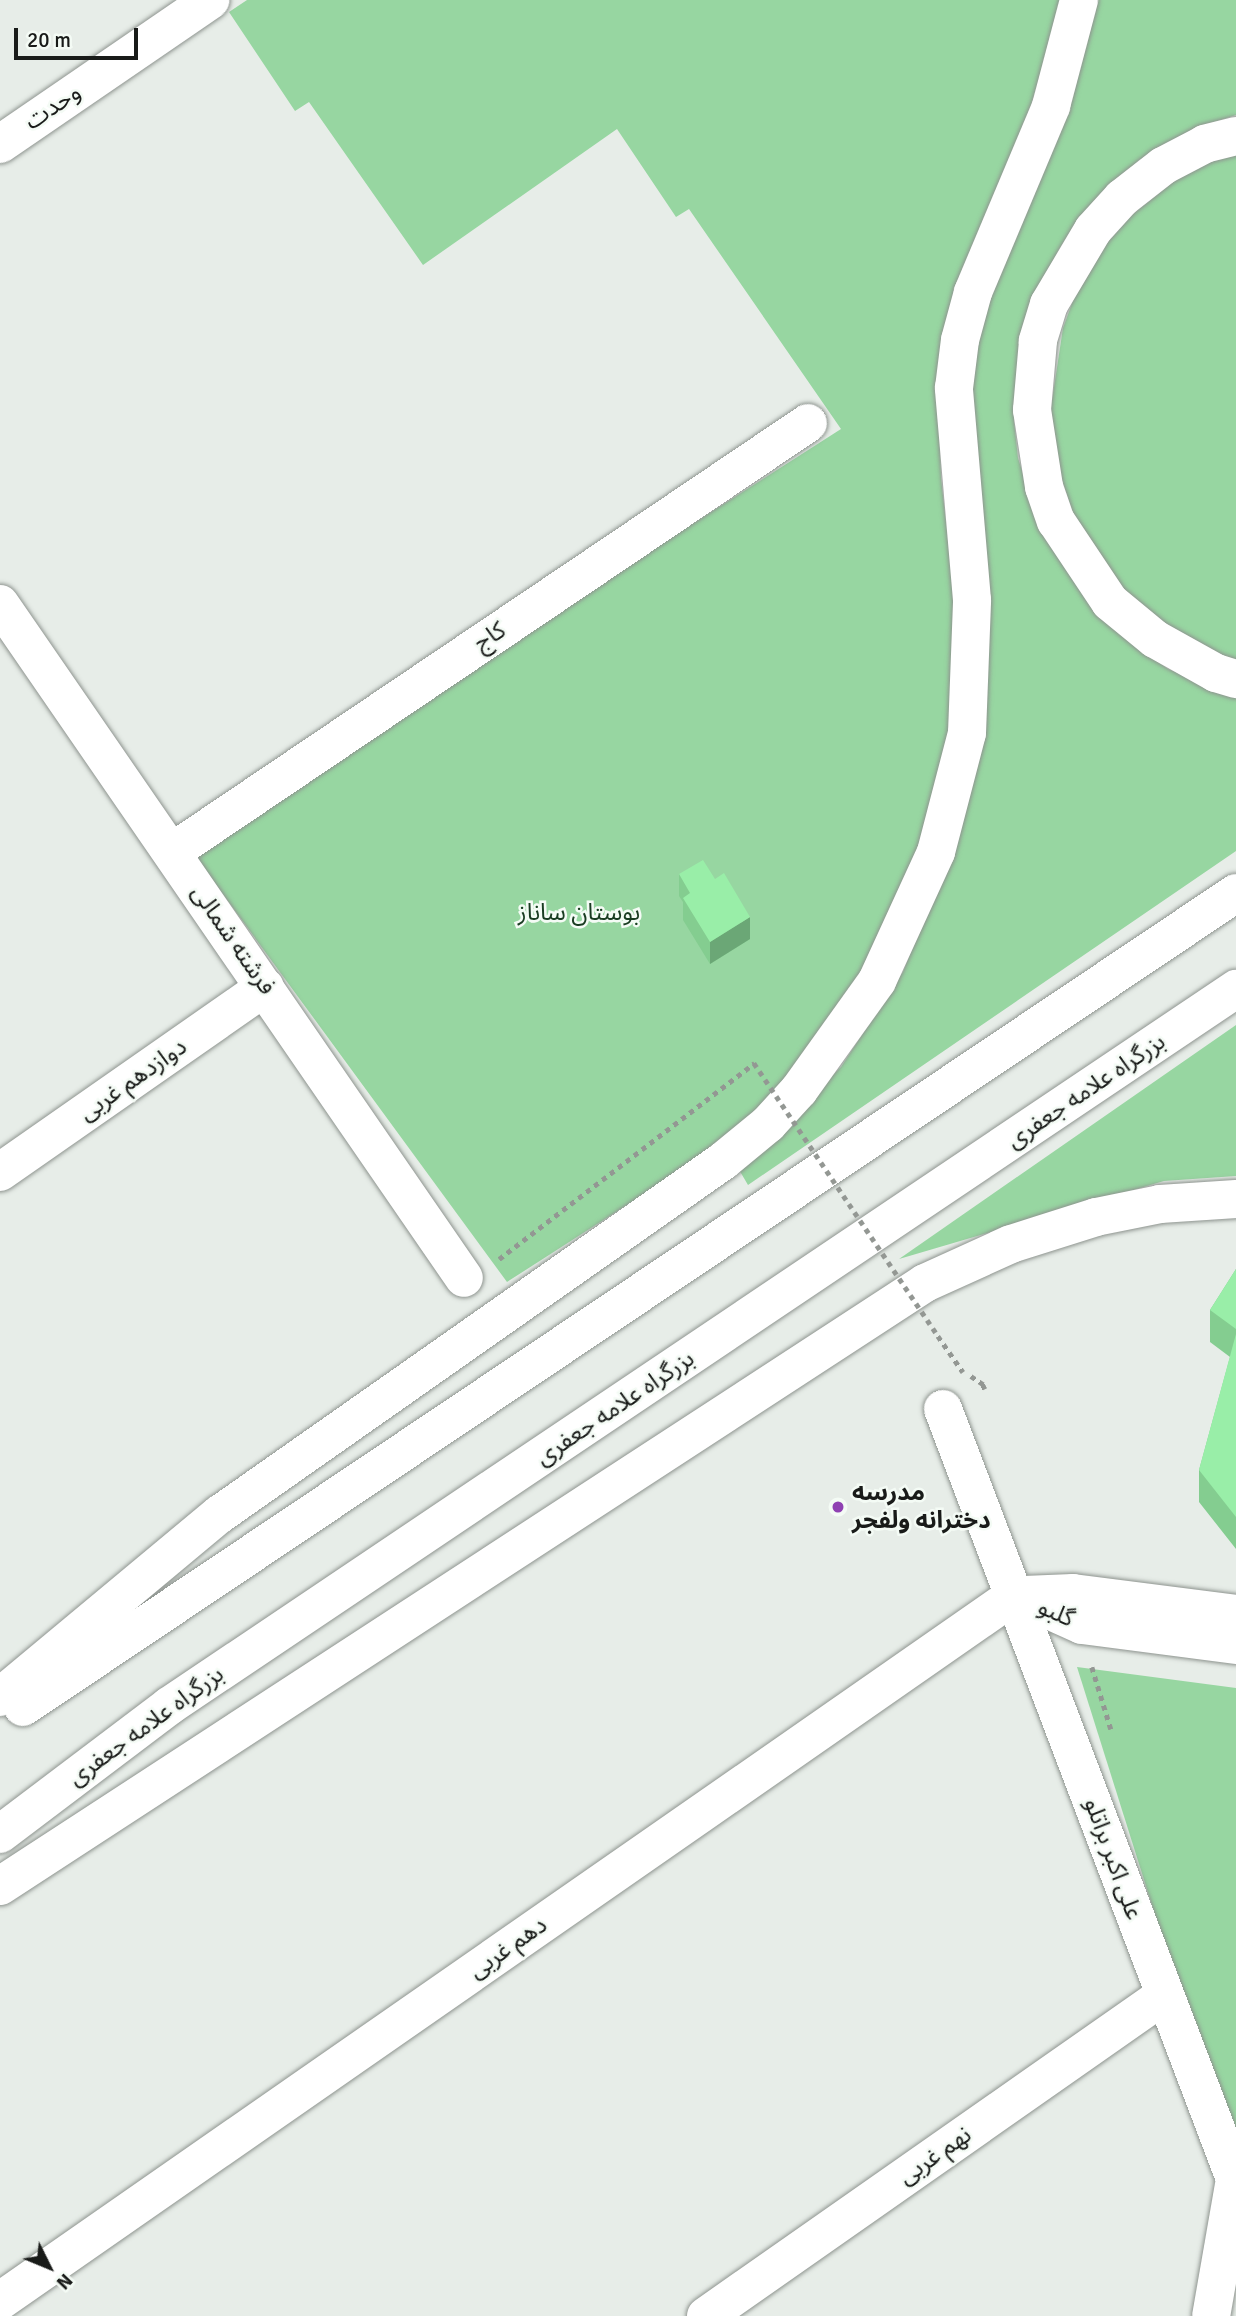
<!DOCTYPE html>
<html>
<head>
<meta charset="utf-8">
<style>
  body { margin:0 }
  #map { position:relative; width:1236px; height:2316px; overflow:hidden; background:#e7ede8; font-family:Signika,"Noto Sans Arabic",sans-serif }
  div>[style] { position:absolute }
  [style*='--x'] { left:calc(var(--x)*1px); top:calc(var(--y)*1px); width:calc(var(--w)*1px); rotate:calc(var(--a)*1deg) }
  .green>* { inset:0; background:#97d6a1 }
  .path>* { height:4.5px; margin-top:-2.25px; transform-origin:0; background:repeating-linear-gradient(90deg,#939793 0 5px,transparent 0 10px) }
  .roads { filter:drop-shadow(0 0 2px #8e948f) drop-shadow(0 0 2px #8e948f) }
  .minor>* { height:38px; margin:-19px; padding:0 19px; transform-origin:19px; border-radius:19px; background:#fff }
  .tertiary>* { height:38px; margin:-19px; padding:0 19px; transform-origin:19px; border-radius:19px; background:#fff }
  .trunk>* { height:38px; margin:-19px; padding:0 19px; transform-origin:19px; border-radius:19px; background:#fff }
  .path-bridge>* { height:4.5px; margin-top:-2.25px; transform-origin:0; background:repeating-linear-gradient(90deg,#939793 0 5px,transparent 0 10px) }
  .wall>* { inset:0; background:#84cd90 }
  .shaded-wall>* { inset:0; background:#6ba776 }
  .building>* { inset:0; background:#99eea8 }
  .dots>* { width:19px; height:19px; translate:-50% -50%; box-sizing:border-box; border:4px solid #f4fbf5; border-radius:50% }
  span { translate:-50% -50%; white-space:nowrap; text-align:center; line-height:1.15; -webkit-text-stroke:5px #f4fbf5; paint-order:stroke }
  .street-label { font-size:24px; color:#191b19 }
  .park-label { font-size:24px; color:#193c21 }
  .poi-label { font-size:24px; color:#191b19; font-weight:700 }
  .left { translate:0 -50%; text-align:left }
  .north { position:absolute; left:14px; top:2232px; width:70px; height:70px; -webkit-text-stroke:5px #f4fbf5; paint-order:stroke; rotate:133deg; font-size:19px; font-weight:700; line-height:28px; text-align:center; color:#191b19 }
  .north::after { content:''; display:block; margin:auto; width:24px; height:32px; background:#191b19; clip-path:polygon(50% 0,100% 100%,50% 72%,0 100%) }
  .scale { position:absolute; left:14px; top:28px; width:124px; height:32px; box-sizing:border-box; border:4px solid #191b19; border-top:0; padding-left:9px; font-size:21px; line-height:24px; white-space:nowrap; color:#191b19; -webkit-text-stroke:5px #f4fbf5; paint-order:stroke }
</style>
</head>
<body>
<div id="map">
  <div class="green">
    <i style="clip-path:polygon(247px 0,1064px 0,938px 399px,941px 478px,956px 611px,953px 708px,928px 833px,861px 977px,764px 1107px,675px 1174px,507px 1282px,192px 852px,464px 670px,841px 429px,689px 209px,676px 217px,617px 129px,423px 265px,309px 102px,295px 111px,229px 12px)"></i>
    <i style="clip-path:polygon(1096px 0,1236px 0,1236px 115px,1205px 125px,1139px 160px,1072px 228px,1058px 251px,1037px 293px,1014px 421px,1018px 458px,1039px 524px,1129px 642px,1168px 669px,1236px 696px,1236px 851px,748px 1185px,738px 1168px,841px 1067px,903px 972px,964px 818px,980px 753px,971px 437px,975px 333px)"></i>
    <i style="clip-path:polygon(1236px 150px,1236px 662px,1163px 627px,1122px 588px,1073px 515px,1057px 463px,1051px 407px,1063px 328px,1078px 287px,1100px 251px,1132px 215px,1173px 182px,1214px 157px)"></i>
    <i style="clip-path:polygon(1236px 1025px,1236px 1176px,1164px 1181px,899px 1259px)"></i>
    <i style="clip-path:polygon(1077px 1667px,1236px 1688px,1236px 2172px)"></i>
  </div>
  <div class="path">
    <i style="--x:499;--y:1259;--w:322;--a:-37.5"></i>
    <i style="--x:938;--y:1336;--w:44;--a:55.2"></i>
    <i style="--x:971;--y:1376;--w:18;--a:34"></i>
    <i style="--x:986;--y:1386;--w:9;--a:153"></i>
    <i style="--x:1092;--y:1667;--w:65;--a:73"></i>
  </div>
  <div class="roads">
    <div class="minor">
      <i style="--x:0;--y:144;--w:255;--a:-34.4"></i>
      <i style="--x:0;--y:604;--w:818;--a:55.46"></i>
      <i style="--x:172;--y:852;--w:767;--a:-34"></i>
      <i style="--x:0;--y:1172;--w:323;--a:-34.9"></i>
      <i style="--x:1015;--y:1595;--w:73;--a:24.1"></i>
      <i style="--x:1082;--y:1625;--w:155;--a:7.4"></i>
      <i style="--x:1024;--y:1595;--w:49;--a:-2.3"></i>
      <i style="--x:1073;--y:1593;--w:164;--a:7.3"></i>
      <i style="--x:0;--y:2301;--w:1236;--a:-34.82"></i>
      <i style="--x:706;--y:2316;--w:558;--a:-35"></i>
    </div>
    <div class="tertiary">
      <i style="--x:943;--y:1409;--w:824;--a:69.23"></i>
      <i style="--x:1235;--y:2179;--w:139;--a:99.9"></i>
    </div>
    <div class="trunk">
      <i style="--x:1236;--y:136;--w:32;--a:166"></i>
      <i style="--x:1205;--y:144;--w:47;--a:152.4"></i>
      <i style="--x:1163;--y:166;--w:52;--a:142"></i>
      <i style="--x:1122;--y:198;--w:43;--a:132.2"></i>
      <i style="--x:1093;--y:230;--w:86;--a:120.7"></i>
      <i style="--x:1049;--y:304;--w:39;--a:107"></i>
      <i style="--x:1038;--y:341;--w:69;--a:95"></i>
      <i style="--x:1032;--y:410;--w:78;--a:81.1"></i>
      <i style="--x:1044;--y:487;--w:36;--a:71"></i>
      <i style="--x:1056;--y:521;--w:97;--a:56.3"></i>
      <i style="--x:1110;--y:602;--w:58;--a:39.4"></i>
      <i style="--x:1155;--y:639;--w:70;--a:29.1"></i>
      <i style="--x:1216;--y:673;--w:21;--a:17"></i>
      <i style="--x:0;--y:1697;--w:286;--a:-39.8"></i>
      <i style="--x:220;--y:1514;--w:615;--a:-35.06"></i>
      <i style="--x:723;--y:1161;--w:58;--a:-39.4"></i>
      <i style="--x:768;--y:1124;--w:46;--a:-47.6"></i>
      <i style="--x:799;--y:1090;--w:134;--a:-54.4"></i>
      <i style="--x:877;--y:981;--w:142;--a:-65.4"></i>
      <i style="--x:936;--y:852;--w:123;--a:-75.4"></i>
      <i style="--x:967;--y:733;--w:133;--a:-87.8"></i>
      <i style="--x:972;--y:600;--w:213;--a:-94.9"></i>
      <i style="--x:954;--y:388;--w:48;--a:-82.9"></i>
      <i style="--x:960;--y:340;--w:50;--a:-74.8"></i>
      <i style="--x:973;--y:292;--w:202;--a:-67.2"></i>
      <i style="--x:1051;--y:106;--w:110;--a:-75.2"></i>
      <i style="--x:23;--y:1707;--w:1461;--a:-33.86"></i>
      <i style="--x:0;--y:1834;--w:212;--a:-37.1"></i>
      <i style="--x:169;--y:1706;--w:1286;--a:-33.9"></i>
      <i style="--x:0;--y:1886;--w:1104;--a:-33.1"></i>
      <i style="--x:925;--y:1283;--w:94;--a:-24.4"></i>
      <i style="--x:1011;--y:1244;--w:89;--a:-17.6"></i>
      <i style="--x:1096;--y:1217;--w:65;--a:-11.5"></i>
      <i style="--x:1160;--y:1204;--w:76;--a:-3.8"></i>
    </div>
  </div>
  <div class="path-bridge">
    <i style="--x:754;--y:1063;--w:329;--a:56"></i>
  </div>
  <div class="wall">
    <i style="clip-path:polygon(679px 874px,715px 879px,750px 939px,710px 964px,683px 920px,683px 902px,679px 896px)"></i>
    <i style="clip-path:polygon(1236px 1269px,1236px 1549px,1199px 1502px,1199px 1470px,1230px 1357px,1210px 1342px,1210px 1310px)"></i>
  </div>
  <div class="shaded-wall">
    <i style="clip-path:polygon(750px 917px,750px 939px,710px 964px,710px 942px)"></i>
  </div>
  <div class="building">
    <i style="clip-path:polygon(703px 860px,715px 879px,724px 873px,750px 917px,710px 942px,683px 898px,690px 893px,679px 874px)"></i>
    <i style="clip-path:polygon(1236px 1269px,1236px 1329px,1210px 1310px)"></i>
    <i style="clip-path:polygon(1236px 1334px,1236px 1517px,1199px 1470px)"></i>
  </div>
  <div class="dots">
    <i style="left:838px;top:1507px;background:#8f41b2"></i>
  </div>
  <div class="street-label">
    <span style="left:53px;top:107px;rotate:-34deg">وحدت</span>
    <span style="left:490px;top:637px;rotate:-34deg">کاج</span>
    <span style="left:233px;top:940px;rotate:55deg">فرشته شمالی</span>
    <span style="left:133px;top:1080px;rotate:-35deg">دوازدهم غربی</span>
    <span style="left:1086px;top:1091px;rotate:-34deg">بزرگراه علامه جعفری</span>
    <span style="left:615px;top:1408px;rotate:-34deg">بزرگراه علامه جعفری</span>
    <span style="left:1056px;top:1613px;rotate:24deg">گلبو</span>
    <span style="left:146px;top:1726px;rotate:-36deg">بزرگراه علامه جعفری</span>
    <span style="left:1113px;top:1859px;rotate:70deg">علی اکبر براتلو</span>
    <span style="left:508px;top:1948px;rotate:-35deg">دهم غربی</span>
    <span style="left:935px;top:2156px;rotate:-35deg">نهم غربی</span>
  </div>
  <div class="park-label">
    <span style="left:579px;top:913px">بوستان ساناز</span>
  </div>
  <div class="poi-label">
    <span class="left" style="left:852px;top:1507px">مدرسه<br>دخترانه ولفجر</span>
  </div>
  <div class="north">N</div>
  <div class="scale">20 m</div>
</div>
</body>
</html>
